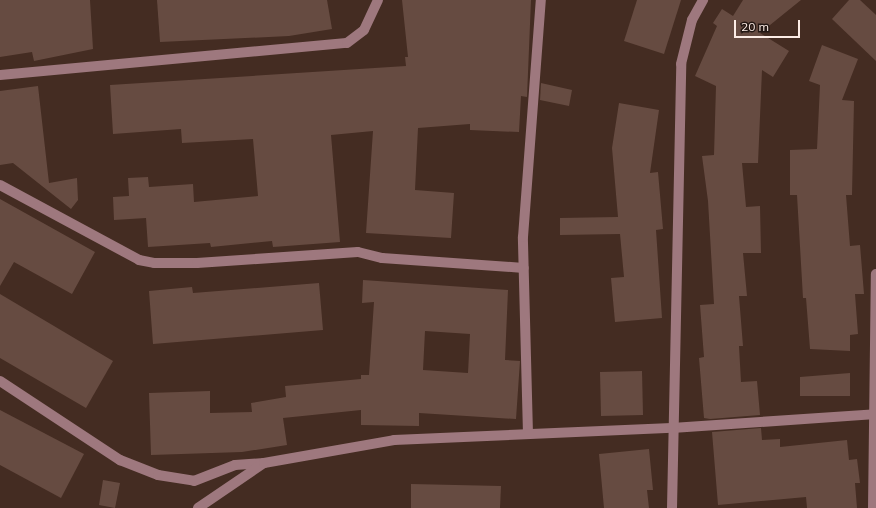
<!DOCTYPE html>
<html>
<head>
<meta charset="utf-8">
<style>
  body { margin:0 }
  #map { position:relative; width:876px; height:508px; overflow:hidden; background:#442c22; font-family:Mulish,sans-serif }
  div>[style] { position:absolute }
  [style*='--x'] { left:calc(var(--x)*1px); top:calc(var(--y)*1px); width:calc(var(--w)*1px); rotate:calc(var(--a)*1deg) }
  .building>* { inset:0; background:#664b41 }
  .minor>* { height:10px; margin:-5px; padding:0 5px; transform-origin:5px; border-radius:5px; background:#9e787e }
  span { translate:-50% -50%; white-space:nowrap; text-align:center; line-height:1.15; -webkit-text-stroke:3px #231713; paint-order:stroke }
  .scale { position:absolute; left:734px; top:20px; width:66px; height:18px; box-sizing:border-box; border:2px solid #fcece5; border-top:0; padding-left:5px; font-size:12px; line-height:14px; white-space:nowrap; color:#fcece5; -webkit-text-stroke:3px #231713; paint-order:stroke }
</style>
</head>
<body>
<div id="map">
  <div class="building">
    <i style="clip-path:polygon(0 0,90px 0,93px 49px,34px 61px,32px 52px,0 57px)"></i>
    <i style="clip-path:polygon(157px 0,327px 0,332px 29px,289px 36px,160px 42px)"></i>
    <i style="clip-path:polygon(402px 0,531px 0,527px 97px,521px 96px,519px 132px,470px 130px,470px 124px,418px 128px,415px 190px,454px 193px,451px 238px,366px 233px,373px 131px,331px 135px,340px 242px,273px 247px,272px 241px,211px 247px,210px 243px,148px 247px,146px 218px,114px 220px,113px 197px,129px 196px,128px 178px,148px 177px,149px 187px,193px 184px,194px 202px,258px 196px,253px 139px,182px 143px,181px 129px,113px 134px,110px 85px,406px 66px,405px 57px,408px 57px)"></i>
    <i style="clip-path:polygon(637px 0,681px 0,664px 54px,624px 41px)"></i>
    <i style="clip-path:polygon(743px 0,801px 0,760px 33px,789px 51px,773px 77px,762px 70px,758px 163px,742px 163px,746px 207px,760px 206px,761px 253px,743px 253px,747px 296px,739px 296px,743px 346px,739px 346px,741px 382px,757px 381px,760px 415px,710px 419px,704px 418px,699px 358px,704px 357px,700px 305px,714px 304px,708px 201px,702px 156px,714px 155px,716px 86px,695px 76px,717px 26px,713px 23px,722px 9px,733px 16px)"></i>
    <i style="clip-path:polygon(849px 0,860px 0,876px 15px,876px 61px,832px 19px)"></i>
    <i style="clip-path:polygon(822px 45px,858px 59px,842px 100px,854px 101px,852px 195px,846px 195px,850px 246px,860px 245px,864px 294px,855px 294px,858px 334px,850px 335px,850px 351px,810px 349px,806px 298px,803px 298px,797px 195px,790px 195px,790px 150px,817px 149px,820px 85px,809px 81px)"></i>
    <i style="clip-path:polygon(541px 83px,572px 90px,569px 106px,540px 100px)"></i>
    <i style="clip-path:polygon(38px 86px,49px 183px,77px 178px,78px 200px,71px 209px,13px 163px,0 165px,0 91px)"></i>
    <i style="clip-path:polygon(619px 103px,659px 110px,650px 173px,658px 172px,663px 229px,656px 230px,662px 318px,615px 322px,611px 278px,624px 277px,620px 234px,560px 235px,560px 218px,618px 217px,612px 148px)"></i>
    <i style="clip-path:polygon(0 199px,95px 252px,72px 294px,14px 262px,0 286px)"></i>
    <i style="clip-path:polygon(evenodd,363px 280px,508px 290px,505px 360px,520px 361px,516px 419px,419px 413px,419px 426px,361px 425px,361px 410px,283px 418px,287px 445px,242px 452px,151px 455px,149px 393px,210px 391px,210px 413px,252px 412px,251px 403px,286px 397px,285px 386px,361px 379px,361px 375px,369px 375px,374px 302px,362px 303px,363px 280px,425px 331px,470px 334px,468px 373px,423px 370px,425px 331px)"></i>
    <i style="clip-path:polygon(319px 283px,323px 330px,153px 344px,149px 291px,192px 287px,193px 293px)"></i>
    <i style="clip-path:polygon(0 294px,113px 361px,86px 408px,0 358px)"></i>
    <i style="clip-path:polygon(642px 371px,643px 415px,601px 416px,600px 372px)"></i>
    <i style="clip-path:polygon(850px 373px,850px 396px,800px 396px,800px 377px)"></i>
    <i style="clip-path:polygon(0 410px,84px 454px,61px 498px,0 465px)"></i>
    <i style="clip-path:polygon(761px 428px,762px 440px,780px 439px,780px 447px,847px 440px,849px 460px,857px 459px,860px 483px,855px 483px,857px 508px,807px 508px,806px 497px,718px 505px,712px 432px)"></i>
    <i style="clip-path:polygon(649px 449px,653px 490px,647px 490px,649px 508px,604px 508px,599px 454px)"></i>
    <i style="clip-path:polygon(103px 480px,120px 483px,115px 508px,99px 505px)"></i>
    <i style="clip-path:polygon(411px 484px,501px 486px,500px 508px,411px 508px)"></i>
  </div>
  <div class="minor">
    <i style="--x:0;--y:75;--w:348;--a:-5.3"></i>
    <i style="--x:347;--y:43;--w:21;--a:-37"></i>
    <i style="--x:364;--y:30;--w:33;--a:-65"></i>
    <i style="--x:0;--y:185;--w:158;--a:28.3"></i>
    <i style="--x:139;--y:260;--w:15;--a:11"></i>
    <i style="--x:154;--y:263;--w:43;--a:0"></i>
    <i style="--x:197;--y:263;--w:161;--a:-3.9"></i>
    <i style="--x:358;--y:252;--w:25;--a:14"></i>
    <i style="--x:382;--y:258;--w:142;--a:4"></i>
    <i style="--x:0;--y:381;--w:144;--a:33.4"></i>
    <i style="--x:120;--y:460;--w:41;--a:21.5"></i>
    <i style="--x:158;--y:475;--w:36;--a:9"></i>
    <i style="--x:194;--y:481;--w:44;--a:-21.3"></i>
    <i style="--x:235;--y:465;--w:29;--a:-4"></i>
    <i style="--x:528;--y:434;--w:197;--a:-91.5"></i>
    <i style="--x:523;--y:237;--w:238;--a:-85.7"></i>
    <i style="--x:198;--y:508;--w:80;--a:-34.3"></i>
    <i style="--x:264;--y:463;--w:132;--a:-10"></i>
    <i style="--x:394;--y:440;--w:278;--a:-2.5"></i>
    <i style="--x:672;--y:428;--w:204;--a:-3.9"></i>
    <i style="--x:672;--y:508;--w:444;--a:-88.8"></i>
    <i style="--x:681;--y:64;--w:45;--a:-76"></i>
    <i style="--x:692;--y:20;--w:23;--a:-61"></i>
    <i style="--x:873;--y:508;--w:234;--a:-89.3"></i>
  </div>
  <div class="scale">20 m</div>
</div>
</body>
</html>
